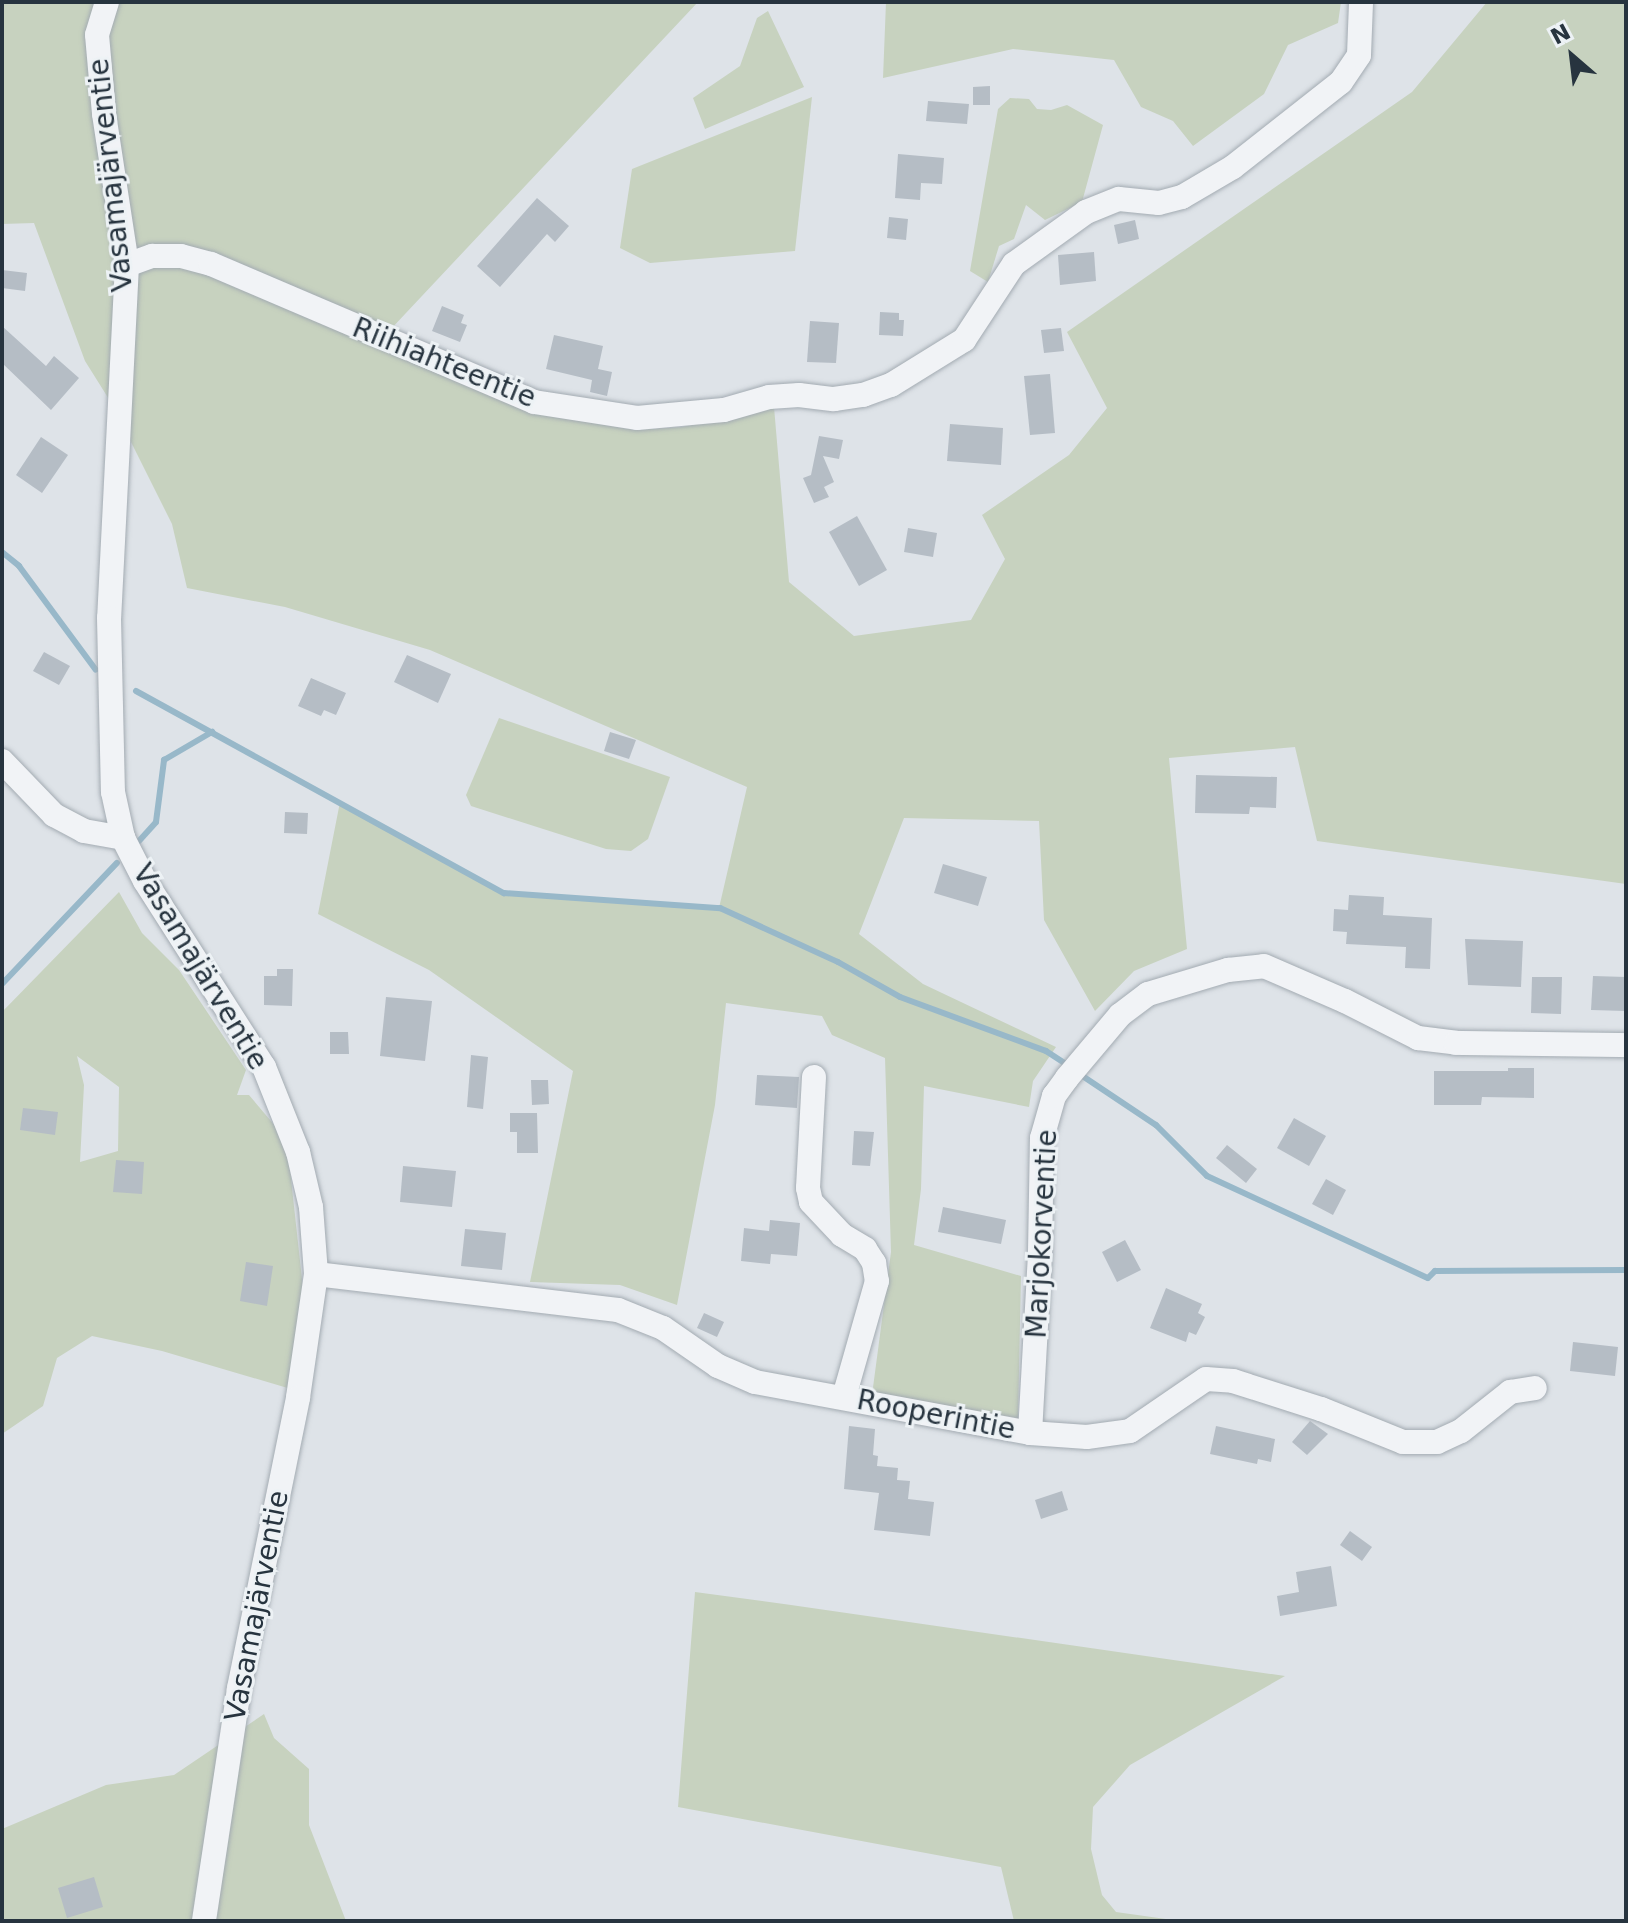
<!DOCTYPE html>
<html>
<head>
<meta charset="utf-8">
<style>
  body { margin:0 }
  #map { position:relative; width:1628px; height:1923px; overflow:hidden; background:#dee3e8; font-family:"DejaVu Sans",sans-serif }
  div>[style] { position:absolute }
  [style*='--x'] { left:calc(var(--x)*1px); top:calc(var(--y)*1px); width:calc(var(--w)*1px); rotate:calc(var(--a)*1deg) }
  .green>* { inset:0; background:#c7d2bf }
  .stream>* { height:6px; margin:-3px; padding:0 3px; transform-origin:3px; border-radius:3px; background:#98b8c9 }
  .building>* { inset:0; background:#b5bdc5 }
  .roads { filter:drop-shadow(0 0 2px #a3abb2) drop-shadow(0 0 2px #a3abb2) }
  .minor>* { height:24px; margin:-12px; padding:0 12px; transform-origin:12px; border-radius:12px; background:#f1f3f6 }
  span { translate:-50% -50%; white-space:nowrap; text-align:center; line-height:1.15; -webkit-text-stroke:6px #edf2f5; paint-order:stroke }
  .street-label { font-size:28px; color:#27343f }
  .frame { position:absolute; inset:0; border:4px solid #27343f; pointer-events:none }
  .north { position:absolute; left:1532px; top:16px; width:80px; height:80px; -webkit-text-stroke:6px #edf2f5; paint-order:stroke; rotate:332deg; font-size:22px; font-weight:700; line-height:32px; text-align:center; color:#27343f }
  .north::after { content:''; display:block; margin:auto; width:28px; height:36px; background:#27343f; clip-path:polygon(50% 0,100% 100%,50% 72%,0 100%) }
</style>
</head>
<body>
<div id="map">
  <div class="green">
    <i style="clip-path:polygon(2px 2px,698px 2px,375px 346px,529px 411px,634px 430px,682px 427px,774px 407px,789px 582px,854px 636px,971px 620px,1005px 559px,982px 515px,1069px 455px,1107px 408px,1067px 332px,1412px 92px,1487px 2px,1626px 2px,1626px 884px,1317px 841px,1295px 747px,1169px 758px,1187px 949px,1134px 971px,1095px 1011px,1044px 920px,1039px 821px,904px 818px,859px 934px,923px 984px,1056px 1047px,1033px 1081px,1029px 1107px,924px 1086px,921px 1189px,914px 1245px,1021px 1276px,1018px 1418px,872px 1395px,891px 1252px,885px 1058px,832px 1035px,822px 1016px,726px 1003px,715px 1105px,677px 1305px,620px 1285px,530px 1282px,573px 1071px,429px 970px,318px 914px,340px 802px,504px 893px,719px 908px,747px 787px,430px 650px,285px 607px,187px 588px,172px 524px,112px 404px,85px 361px,34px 223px,2px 224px)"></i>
    <i style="clip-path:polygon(886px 2px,1341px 2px,1338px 23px,1288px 45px,1264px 94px,1193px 146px,1173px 121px,1141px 107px,1114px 60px,1013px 49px,883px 78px)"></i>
    <i style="clip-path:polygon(768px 11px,804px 87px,705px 129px,693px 98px,740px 66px,757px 18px)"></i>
    <i style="clip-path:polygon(812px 97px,795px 251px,650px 263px,620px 248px,632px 169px)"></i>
    <i style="clip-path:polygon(1010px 98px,1029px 99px,1037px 109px,1051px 110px,1067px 105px,1103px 125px,1082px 202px,1045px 220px,1026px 205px,1014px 239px,999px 246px,988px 282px,970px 271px,998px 109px)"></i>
    <i style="clip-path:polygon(499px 718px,670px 777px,648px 839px,631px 851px,606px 849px,471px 806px,466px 795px)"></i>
    <i style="clip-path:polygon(evenodd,119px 892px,142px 933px,179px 970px,246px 1070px,237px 1095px,249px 1095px,276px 1127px,289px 1161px,303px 1288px,291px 1389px,162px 1351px,92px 1336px,57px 1358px,43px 1406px,2px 1434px,2px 1012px,119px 892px,77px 1056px,119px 1087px,118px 1151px,80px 1162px,84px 1085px,77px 1056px)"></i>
    <i style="clip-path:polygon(695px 1592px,791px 1605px,1285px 1676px,1130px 1765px,1093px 1807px,1091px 1849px,1102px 1895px,1116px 1912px,1180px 1921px,1014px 1921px,1001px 1867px,678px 1807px)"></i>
    <i style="clip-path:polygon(264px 1714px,274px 1738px,309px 1769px,309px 1825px,346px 1921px,2px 1921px,2px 1829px,106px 1785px,174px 1775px)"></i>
  </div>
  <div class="stream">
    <i style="--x:2;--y:552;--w:22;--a:39"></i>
    <i style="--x:19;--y:566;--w:129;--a:53.5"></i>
    <i style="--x:136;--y:691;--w:420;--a:28.8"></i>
    <i style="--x:504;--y:893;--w:217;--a:4"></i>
    <i style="--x:720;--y:908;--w:130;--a:24.6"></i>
    <i style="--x:838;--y:962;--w:71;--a:29.4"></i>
    <i style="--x:900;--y:997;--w:156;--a:20.3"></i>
    <i style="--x:1046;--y:1051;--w:27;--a:33"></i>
    <i style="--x:139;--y:841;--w:25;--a:-48"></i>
    <i style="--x:156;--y:822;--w:63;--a:-82.6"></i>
    <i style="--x:164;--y:760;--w:56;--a:-30.3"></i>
    <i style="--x:2;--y:984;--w:167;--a:-46.5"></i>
    <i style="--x:1078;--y:1073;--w:94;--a:33.7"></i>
    <i style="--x:1156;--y:1125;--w:72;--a:45"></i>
    <i style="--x:1207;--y:1176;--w:243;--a:24.8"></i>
    <i style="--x:1428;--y:1278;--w:10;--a:-45"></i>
    <i style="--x:1435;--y:1271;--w:191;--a:-0.3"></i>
  </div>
  <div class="building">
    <i style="clip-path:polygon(990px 86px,990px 105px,973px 105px,973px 87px)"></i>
    <i style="clip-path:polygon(928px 101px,969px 104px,967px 124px,926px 121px)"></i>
    <i style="clip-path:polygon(898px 154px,944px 158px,942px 184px,921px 183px,920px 200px,895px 198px)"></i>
    <i style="clip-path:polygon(537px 198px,569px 226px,555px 242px,547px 234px,500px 287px,477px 266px)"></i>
    <i style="clip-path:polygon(889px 217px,908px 219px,906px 240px,887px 238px)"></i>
    <i style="clip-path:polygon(1135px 220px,1139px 239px,1118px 244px,1114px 225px)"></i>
    <i style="clip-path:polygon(1094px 252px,1096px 281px,1060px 285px,1058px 255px)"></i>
    <i style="clip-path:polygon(2px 270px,27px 273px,25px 291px,2px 288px)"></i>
    <i style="clip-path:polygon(442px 306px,464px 315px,461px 323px,467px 325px,460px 342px,432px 331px)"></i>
    <i style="clip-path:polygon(880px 312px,899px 313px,899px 320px,904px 320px,903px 336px,879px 335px)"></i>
    <i style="clip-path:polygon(810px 321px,839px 323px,836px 363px,807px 362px)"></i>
    <i style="clip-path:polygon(2px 326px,46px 366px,54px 356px,79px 378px,51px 410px,2px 363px)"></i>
    <i style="clip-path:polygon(1061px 328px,1064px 351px,1044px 353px,1041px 330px)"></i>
    <i style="clip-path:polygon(554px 335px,603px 346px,598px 369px,612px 372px,607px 396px,590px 392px,592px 380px,546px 369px)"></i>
    <i style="clip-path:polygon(1050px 374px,1055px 433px,1030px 435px,1024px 376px)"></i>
    <i style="clip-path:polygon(950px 424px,1003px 428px,1001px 465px,947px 461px)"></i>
    <i style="clip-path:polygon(819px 436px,843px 440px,839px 459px,823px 456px,834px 482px,824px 487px,829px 497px,814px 503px,803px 478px,811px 475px)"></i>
    <i style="clip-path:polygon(41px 437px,68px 455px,42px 493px,16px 475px)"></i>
    <i style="clip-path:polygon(857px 516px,887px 570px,859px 586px,829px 532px)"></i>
    <i style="clip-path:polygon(908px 528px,937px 533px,933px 557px,904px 552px)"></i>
    <i style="clip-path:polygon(44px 652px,70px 666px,59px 685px,33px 671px)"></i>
    <i style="clip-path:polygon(407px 655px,451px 674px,438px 703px,394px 682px)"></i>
    <i style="clip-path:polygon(311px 678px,346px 693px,336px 715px,324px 710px,321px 716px,298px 706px)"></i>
    <i style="clip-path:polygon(610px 732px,636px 740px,629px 759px,604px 751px)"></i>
    <i style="clip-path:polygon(1196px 775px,1277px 777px,1276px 808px,1250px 807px,1249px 814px,1195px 813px)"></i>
    <i style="clip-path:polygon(285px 812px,308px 813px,307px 834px,284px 833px)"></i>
    <i style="clip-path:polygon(943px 864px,987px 877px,978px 906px,934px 893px)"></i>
    <i style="clip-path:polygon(1349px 895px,1384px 897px,1383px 915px,1432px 918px,1430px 969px,1405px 968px,1406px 947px,1346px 944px,1347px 932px,1333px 931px,1334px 909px,1348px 910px)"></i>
    <i style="clip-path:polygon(1465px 939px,1523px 941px,1521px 987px,1468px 985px)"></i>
    <i style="clip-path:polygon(277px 969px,293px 969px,292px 1006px,264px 1005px,264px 976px,277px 976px)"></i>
    <i style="clip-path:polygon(1593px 976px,1626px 977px,1626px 1011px,1591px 1010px)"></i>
    <i style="clip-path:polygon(1532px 977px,1562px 977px,1561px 1014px,1531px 1013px)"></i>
    <i style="clip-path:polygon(386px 997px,432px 1001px,425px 1061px,380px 1056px)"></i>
    <i style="clip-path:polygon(330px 1032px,348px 1032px,349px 1054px,330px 1054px)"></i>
    <i style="clip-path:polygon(471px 1055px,488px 1057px,483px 1109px,467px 1107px)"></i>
    <i style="clip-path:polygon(1508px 1068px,1534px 1068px,1534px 1098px,1482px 1097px,1481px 1105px,1434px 1105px,1434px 1071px,1508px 1071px)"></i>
    <i style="clip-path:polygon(757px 1075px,799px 1077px,797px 1108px,755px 1105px)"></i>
    <i style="clip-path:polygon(531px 1080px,548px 1080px,549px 1104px,532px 1105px)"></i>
    <i style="clip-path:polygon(23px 1108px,58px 1112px,55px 1135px,20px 1130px)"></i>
    <i style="clip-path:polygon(510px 1113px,537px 1113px,538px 1153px,517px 1153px,517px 1132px,510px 1132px)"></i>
    <i style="clip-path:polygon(1294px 1118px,1326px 1136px,1309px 1166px,1277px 1148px)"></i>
    <i style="clip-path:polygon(854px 1131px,874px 1132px,870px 1166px,852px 1165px)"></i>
    <i style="clip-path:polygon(1227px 1145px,1257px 1169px,1246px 1183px,1216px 1158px)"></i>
    <i style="clip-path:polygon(116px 1160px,144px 1162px,142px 1194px,113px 1192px)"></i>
    <i style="clip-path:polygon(403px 1166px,456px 1171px,452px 1207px,400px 1202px)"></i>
    <i style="clip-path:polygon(1326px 1179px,1346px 1190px,1333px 1215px,1312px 1204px)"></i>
    <i style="clip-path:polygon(943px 1207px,1006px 1220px,1001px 1244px,938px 1232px)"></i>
    <i style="clip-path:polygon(770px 1220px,800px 1223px,797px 1256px,771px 1254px,770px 1264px,741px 1261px,744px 1228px,769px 1231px)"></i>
    <i style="clip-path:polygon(465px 1229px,506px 1233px,502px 1270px,461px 1266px)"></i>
    <i style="clip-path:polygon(1125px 1240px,1141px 1270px,1117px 1282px,1102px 1252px)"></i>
    <i style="clip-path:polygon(246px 1262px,273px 1266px,267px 1306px,240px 1301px)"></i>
    <i style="clip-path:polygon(1166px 1288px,1202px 1304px,1198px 1313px,1205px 1317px,1196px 1335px,1189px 1332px,1186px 1342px,1150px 1328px)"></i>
    <i style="clip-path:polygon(704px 1313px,724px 1322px,717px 1337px,697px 1328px)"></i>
    <i style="clip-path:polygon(1573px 1342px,1618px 1347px,1615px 1376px,1570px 1371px)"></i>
    <i style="clip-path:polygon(1310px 1421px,1328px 1434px,1307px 1455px,1292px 1442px)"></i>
    <i style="clip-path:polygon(849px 1426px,875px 1429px,873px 1455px,878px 1456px,877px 1466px,898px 1468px,897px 1480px,910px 1481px,908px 1499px,934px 1502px,930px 1536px,874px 1530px,879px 1493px,844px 1489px)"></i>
    <i style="clip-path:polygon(1216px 1426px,1275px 1439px,1271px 1462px,1258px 1459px,1257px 1464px,1210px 1454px)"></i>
    <i style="clip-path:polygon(1062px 1491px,1068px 1510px,1041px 1519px,1035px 1500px)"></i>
    <i style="clip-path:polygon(1350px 1531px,1372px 1547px,1362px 1561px,1340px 1545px)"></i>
    <i style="clip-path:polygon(1331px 1566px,1337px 1606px,1280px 1616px,1277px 1596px,1299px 1592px,1296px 1572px)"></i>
    <i style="clip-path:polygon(94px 1877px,103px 1907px,67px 1918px,58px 1888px)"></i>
  </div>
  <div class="roads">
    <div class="minor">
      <i style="--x:107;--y:2;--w:34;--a:107"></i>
      <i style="--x:97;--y:35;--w:79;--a:84.9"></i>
      <i style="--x:104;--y:114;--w:153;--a:81.3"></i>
      <i style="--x:127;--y:265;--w:353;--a:92.9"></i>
      <i style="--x:109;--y:618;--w:174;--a:88.7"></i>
      <i style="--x:113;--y:792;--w:47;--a:77.7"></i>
      <i style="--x:123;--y:838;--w:48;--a:62.9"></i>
      <i style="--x:145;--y:881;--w:221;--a:57.4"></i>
      <i style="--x:264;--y:1067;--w:92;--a:68.2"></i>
      <i style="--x:298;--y:1152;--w:57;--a:76.7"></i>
      <i style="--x:311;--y:1207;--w:67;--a:85.7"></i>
      <i style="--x:316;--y:1274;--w:125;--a:98.3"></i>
      <i style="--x:298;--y:1398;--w:297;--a:101.5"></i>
      <i style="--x:239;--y:1689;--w:235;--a:98.6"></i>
      <i style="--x:127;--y:265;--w:27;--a:-20"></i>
      <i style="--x:152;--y:256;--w:29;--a:0"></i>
      <i style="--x:181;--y:256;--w:31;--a:15"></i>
      <i style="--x:211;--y:264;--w:351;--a:23.1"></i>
      <i style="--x:534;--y:402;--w:104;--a:8.8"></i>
      <i style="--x:637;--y:418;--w:87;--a:-5.3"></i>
      <i style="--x:724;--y:410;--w:47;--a:-16.1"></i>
      <i style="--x:769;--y:397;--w:30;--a:-4"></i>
      <i style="--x:799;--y:395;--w:35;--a:7"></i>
      <i style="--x:834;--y:399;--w:29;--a:-8"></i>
      <i style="--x:863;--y:395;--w:30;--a:-20"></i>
      <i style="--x:891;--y:385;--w:86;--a:-31.7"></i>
      <i style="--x:964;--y:340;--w:91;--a:-56.7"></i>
      <i style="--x:1014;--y:264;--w:89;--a:-35.8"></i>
      <i style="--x:1086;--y:212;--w:35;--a:-22"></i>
      <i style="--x:1119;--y:199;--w:40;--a:5.7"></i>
      <i style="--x:1159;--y:203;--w:24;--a:-15"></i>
      <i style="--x:1182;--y:197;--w:59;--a:-30.5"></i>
      <i style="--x:1233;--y:167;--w:137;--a:-38.2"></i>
      <i style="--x:1341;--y:82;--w:32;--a:-56"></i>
      <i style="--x:1359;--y:55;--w:53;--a:-87.8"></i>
      <i style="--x:2;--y:761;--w:75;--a:46.1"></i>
      <i style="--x:54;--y:815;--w:34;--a:28"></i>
      <i style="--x:84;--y:831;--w:40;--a:10"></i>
      <i style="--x:814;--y:1077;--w:111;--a:93.1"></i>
      <i style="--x:808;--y:1188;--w:14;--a:78"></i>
      <i style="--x:811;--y:1202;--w:45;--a:46.8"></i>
      <i style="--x:842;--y:1235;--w:27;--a:31"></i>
      <i style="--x:865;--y:1249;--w:17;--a:57"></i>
      <i style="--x:874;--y:1263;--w:18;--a:81"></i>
      <i style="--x:877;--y:1281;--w:121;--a:105.9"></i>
      <i style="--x:316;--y:1274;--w:304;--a:6.8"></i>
      <i style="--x:618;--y:1310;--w:48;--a:21.8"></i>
      <i style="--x:663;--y:1328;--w:67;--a:34.6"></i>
      <i style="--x:718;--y:1366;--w:40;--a:23.4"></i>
      <i style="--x:755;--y:1382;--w:280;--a:10.5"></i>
      <i style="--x:1030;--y:1433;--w:57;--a:4"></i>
      <i style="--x:1087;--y:1437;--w:43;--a:-7.9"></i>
      <i style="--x:1130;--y:1431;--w:92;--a:-34.4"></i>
      <i style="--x:1206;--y:1379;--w:27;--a:4"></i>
      <i style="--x:1233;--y:1381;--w:92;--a:17.7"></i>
      <i style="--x:1321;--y:1409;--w:88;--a:21.9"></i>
      <i style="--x:1403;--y:1442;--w:34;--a:0"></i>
      <i style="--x:1437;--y:1442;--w:26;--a:-25"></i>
      <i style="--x:1461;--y:1431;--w:63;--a:-38.5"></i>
      <i style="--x:1510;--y:1392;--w:25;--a:-9"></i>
      <i style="--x:1030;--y:1433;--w:181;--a:-86.8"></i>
      <i style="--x:1040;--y:1252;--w:114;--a:-89"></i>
      <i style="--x:1042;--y:1138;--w:44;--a:-74.1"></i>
      <i style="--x:1054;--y:1096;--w:22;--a:-54"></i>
      <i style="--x:1067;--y:1078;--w:82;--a:-49.9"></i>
      <i style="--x:1120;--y:1015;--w:35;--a:-37"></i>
      <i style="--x:1148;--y:994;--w:84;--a:-16.7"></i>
      <i style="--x:1228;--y:970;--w:36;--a:-6"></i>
      <i style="--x:1264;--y:966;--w:88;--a:23.4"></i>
      <i style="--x:1345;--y:1001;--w:82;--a:26.9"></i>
      <i style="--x:1418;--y:1038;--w:38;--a:7"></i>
      <i style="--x:1456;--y:1043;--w:170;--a:0.7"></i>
    </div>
  </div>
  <div class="street-label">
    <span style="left:111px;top:175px;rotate:-96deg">Vasamajärventie</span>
    <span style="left:444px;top:363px;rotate:22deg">Riihiahteentie</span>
    <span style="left:200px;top:967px;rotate:59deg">Vasamajärventie</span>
    <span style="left:1042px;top:1234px;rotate:-87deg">Marjokorventie</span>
    <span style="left:936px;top:1415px;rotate:11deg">Rooperintie</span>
    <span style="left:257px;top:1606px;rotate:-79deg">Vasamajärventie</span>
  </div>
  <div class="frame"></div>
  <div class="north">N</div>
</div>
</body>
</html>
